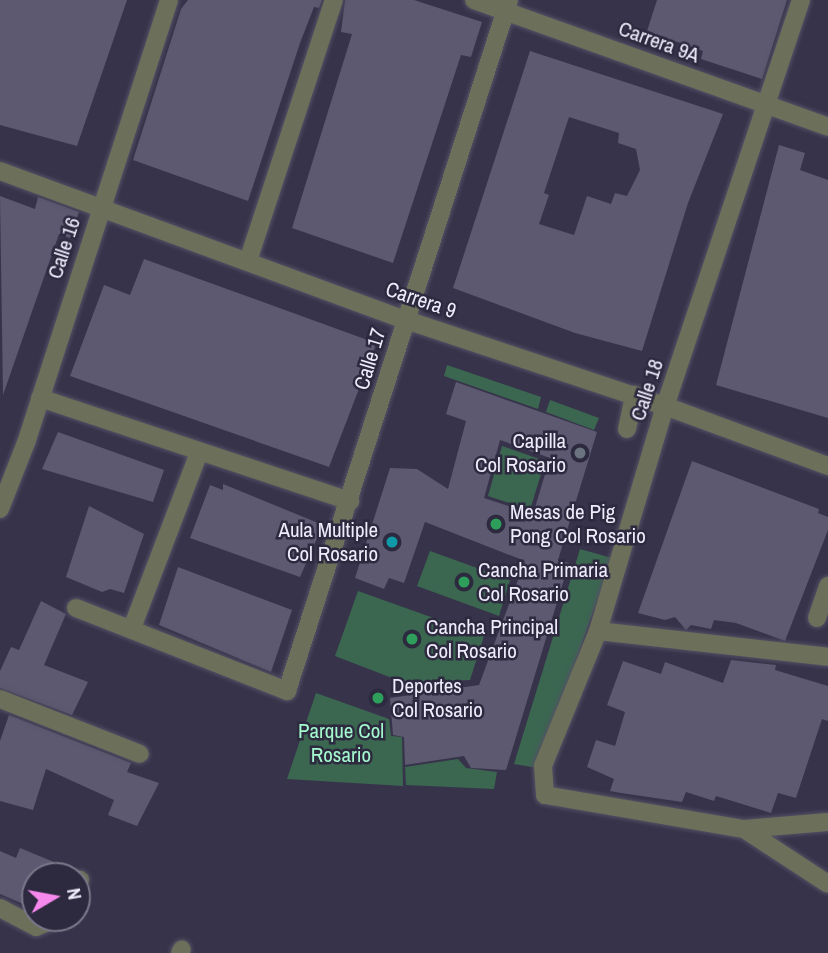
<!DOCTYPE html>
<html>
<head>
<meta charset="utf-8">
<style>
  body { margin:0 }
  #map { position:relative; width:828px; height:953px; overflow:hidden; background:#37334a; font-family:"Archivo Narrow",sans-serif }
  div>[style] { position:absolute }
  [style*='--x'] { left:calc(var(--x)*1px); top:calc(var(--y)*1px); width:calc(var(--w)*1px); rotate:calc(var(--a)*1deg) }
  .green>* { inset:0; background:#3b6751 }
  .building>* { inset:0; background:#5c5971 }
  .roads { filter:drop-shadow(0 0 2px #545166) drop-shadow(0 0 2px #545166) }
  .minor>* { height:18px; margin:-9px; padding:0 9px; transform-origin:9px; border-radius:9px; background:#6c6f59 }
  .dots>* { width:19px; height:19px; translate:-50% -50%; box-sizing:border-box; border:4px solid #2d293f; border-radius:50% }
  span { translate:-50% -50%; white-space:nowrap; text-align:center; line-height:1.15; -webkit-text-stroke:5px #2d293f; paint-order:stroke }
  .street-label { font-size:21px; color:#eeecfb }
  .poi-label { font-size:21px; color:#eeecfb }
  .right { translate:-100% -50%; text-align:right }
  .left { translate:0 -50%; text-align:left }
  .park-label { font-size:21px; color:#a3f9cd }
  .north { position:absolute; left:21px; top:862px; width:70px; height:70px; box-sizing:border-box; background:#2d293f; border:2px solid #7a778a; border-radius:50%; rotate:80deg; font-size:19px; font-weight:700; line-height:28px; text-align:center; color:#eeecfb }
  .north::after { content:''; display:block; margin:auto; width:24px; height:32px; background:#f788ec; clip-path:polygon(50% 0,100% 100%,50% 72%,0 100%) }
</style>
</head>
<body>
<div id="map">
  <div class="green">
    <i style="clip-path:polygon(447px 365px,541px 397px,538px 409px,444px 376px)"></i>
    <i style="clip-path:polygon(550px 400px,599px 418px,594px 430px,546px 412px)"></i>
    <i style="clip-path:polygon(502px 446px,545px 461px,530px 510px,488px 496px)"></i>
    <i style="clip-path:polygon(580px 549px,612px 558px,538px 768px,514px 764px)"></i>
    <i style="clip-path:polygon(430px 551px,510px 580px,499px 616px,417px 586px)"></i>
    <i style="clip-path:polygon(358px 591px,484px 636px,470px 680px,405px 683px,335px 656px)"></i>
    <i style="clip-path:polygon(316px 693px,389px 719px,391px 736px,402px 737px,403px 786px,287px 779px)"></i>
    <i style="clip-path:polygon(458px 759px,466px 768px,497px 772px,494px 789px,406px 785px,405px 767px)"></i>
  </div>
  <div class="building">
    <i style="clip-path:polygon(0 0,127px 0,77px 146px,0 125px)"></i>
    <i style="clip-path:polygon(188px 0,322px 0,319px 8px,314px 7px,300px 43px,248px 201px,133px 160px,181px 9px)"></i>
    <i style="clip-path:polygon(345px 0,414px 0,482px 22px,471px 57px,461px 55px,393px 263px,292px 228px,352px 34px,341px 32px)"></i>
    <i style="clip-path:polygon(657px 0,787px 0,762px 79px,701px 59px,703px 51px,647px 31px)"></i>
    <i style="clip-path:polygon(evenodd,530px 51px,723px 114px,688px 203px,642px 351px,575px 333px,453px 288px,530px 51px,569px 117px,619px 133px,618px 143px,636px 149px,640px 170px,627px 196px,615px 193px,611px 204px,587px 196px,574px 235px,539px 224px,549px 195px,544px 193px,569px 117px)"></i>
    <i style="clip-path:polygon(779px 145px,805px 153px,800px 170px,828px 180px,828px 418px,716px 385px)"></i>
    <i style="clip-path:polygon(0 196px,35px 209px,38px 197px,79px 212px,70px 238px,59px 234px,3px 395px)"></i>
    <i style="clip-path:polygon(144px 259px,373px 342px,375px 347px,329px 467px,70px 376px,104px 285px,130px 295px)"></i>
    <i style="clip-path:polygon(evenodd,456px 382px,597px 432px,558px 560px,569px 563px,506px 770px,471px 768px,464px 756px,405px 765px,404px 737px,393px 735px,390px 698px,479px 685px,525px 561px,425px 522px,404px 583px,389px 578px,384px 589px,355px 578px,390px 468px,417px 469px,448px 489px,466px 421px,446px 414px,456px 382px,500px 440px,550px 458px,533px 514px,484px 498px,500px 440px)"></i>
    <i style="clip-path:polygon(58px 432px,164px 470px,153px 502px,42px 469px)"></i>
    <i style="clip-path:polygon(692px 461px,819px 509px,818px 513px,828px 517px,828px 530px,785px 641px,736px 623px,714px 620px,711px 629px,691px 625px,686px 630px,675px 617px,665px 620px,638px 613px)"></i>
    <i style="clip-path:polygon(223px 484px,323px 525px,300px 577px,190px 538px,210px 485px,223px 490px)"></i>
    <i style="clip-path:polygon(89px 506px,144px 534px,124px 593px,110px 589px,102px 592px,66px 577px)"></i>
    <i style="clip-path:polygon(178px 567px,292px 610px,271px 672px,159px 625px)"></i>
    <i style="clip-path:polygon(41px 601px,66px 614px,44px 665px,88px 682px,72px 715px,0 688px,0 671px,11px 647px,19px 650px)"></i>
    <i style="clip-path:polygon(731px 660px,776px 665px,775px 670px,828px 686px,828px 721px,822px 719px,796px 798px,778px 793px,771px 813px,716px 796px,714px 801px,686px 792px,682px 802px,621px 793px,610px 791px,614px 779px,587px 767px,596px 740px,615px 746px,625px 712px,607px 705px,623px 661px,661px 674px,665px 662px,723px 683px)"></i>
    <i style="clip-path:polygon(9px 715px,131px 763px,127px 772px,159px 783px,137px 826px,108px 815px,114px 800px,46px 769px,33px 810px,0 801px,0 741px)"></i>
    <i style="clip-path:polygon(20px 848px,54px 862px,49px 876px,35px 876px,35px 909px,0 894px,0 851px,16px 858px)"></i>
  </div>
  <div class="roads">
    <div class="minor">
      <i style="--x:474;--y:0;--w:376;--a:19.7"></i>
      <i style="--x:801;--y:0;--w:428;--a:108.5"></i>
      <i style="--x:665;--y:406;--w:235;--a:106.6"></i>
      <i style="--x:598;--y:631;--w:146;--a:112.2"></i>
      <i style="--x:543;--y:766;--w:29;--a:86"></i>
      <i style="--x:545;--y:795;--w:202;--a:9.7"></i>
      <i style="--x:744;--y:829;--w:84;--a:-4.8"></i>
      <i style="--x:0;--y:171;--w:432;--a:20.2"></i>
      <i style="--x:406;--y:320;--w:273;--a:18.4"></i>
      <i style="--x:665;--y:406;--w:174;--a:20.2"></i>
      <i style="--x:248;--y:261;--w:275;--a:-71.8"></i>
      <i style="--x:40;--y:398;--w:327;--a:18.4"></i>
      <i style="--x:627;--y:429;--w:35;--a:-78"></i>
      <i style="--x:0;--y:509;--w:74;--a:-68.6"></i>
      <i style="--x:27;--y:440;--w:462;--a:-72.1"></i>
      <i style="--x:76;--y:608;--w:227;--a:21.5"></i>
      <i style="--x:287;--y:691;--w:726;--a:-72.19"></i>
      <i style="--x:817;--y:618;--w:34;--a:-71"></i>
      <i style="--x:132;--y:628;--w:187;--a:-69.1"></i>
      <i style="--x:598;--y:631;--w:231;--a:6.4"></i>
      <i style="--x:0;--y:699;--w:150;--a:21.4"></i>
      <i style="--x:744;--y:829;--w:100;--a:33.2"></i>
      <i style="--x:77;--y:885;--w:6;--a:-59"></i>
      <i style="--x:0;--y:908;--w:41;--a:27.8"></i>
      <i style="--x:36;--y:927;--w:24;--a:-22"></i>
      <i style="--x:180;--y:953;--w:4;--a:-63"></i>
    </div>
  </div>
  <div class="dots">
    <i style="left:580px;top:453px;background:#6b7280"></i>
    <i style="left:496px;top:524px;background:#2e9e5b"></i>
    <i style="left:392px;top:542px;background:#0f9aa8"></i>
    <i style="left:464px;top:582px;background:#2e9e5b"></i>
    <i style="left:412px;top:639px;background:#2e9e5b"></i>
    <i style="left:378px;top:698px;background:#2e9e5b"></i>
  </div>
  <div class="street-label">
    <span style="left:659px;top:42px;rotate:20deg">Carrera 9A</span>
    <span style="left:64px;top:248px;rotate:-72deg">Calle 16</span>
    <span style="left:421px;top:300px;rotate:19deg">Carrera 9</span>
    <span style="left:370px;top:359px;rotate:-73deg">Calle 17</span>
    <span style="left:647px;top:390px;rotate:-72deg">Calle 18</span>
  </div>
  <div class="poi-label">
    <span class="right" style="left:566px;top:453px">Capilla<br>Col Rosario</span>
    <span class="left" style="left:510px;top:524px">Mesas de Pig<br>Pong Col Rosario</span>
    <span class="right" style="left:378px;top:542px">Aula Multiple<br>Col Rosario</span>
    <span class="left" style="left:478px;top:582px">Cancha Primaria<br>Col Rosario</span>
    <span class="left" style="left:426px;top:639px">Cancha Principal<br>Col Rosario</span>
    <span class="left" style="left:392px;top:698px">Deportes<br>Col Rosario</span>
  </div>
  <div class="park-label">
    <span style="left:341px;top:743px">Parque Col<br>Rosario</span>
  </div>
  <div class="north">N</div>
</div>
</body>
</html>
